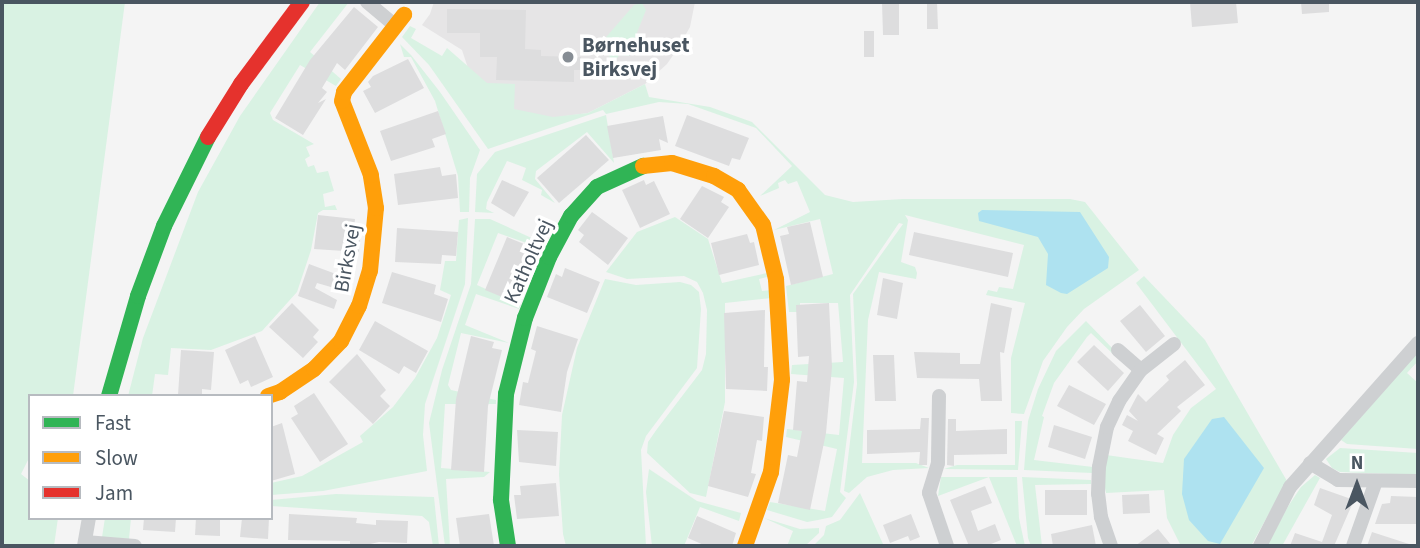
<!DOCTYPE html>
<html>
<head>
<meta charset="utf-8">
<style>
  body { margin:0 }
  #map { position:relative; width:1420px; height:548px; overflow:hidden; background:#f4f4f4; font-family:"Source Sans 3",sans-serif }
  div>[style] { position:absolute }
  [style*='--x'] { left:calc(var(--x)*1px); top:calc(var(--y)*1px); width:calc(var(--w)*1px); rotate:calc(var(--a)*1deg) }
  .education>* { inset:0; background:#e6e5e6 }
  .green>* { inset:0; background:#d9f2e3 }
  .water>* { inset:0; background:#aee2f0 }
  .building>* { inset:0; background:#ddddde }
  .street>* { height:14px; margin:-7px; padding:0 7px; transform-origin:7px; border-radius:7px; background:#ced0d2 }
  .fast>* { height:16px; margin:-8px; padding:0 8px; transform-origin:8px; border-radius:8px; background:#30b455 }
  .slow>* { height:16px; margin:-8px; padding:0 8px; transform-origin:8px; border-radius:8px; background:#ff9f0a }
  .jam>* { height:16px; margin:-8px; padding:0 8px; transform-origin:8px; border-radius:8px; background:#e5322d }
  .dots>* { width:19px; height:19px; translate:-50% -50%; box-sizing:border-box; border:4px solid #fff; border-radius:50% }
  span { translate:-50% -50%; white-space:nowrap; text-align:center; line-height:1.15; -webkit-text-stroke:7px #fff; paint-order:stroke }
  .poi-label { font-size:21px; color:#4a5661; font-weight:700 }
  .left { translate:0 -50%; text-align:left }
  .street-label { font-size:21px; color:#4a5661 }
  .frame { position:absolute; inset:0; border:4px solid #4a5661; pointer-events:none }
  .legend { position:absolute; left:28px; top:394px; width:245px; height:126px; box-sizing:border-box; background:#fff; border:2px solid #b7bbc0; margin:0; padding:9px 12px; list-style:none; font-size:21px; color:#4a5661 }
  .legend li { display:flex; align-items:center; gap:14px; height:35px }
  .legend b { width:35px; border:2px solid #b7bbc0 }
  .north { position:absolute; left:1322px; top:450px; width:70px; height:70px; -webkit-text-stroke:5px #fff; paint-order:stroke; rotate:0deg; font-size:19px; font-weight:700; line-height:28px; text-align:center; color:#4a5661 }
  .north::after { content:''; display:block; margin:auto; width:24px; height:32px; background:#4a5661; clip-path:polygon(50% 0,100% 100%,50% 72%,0 100%) }
</style>
</head>
<body>
<div id="map">
  <div class="education">
    <i style="clip-path:polygon(434px 2px,580px 4px,695px 2px,690px 27px,678px 48px,667px 64px,645px 84px,588px 113px,551px 118px,524px 114px,477px 95px,462px 50px,422px 25px,430px 14px)"></i>
  </div>
  <div class="green">
    <i style="clip-path:polygon(2px 2px,125px 2px,73px 396px,30px 396px,30px 456px,21px 474px,30px 481px,30px 518px,58px 518px,54px 546px,2px 545px)"></i>
    <i style="clip-path:polygon(320px 2px,349px 2px,310px 52px,341px 79px,336px 86px,300px 65px,270px 113px,273px 120px,314px 144px,306px 147px,310px 156px,305px 159px,308px 167px,314px 165px,317px 173px,328px 171px,334px 191px,323px 194px,325px 207px,335px 205px,337px 210px,323px 210px,318px 213px,311px 250px,297px 292px,262px 331px,211px 350px,171px 348px,168px 375px,155px 374px,152px 396px,128px 396px,143px 338px,198px 192px,240px 116px)"></i>
    <i style="clip-path:polygon(642px 3px,646px 10px,634px 40px,628px 45px,632px 52px,629px 56px,619px 55px,616px 60px,611px 59px,601px 43px,634px 5px)"></i>
    <i style="clip-path:polygon(410px 26px,416px 29px,411px 38px,442px 56px,447px 48px,487px 83px,515px 84px,514px 109px,553px 117px,588px 113px,645px 84px,649px 97px,710px 107px,752px 122px,825px 195px,853px 202px,903px 199px,1070px 199px,1085px 202px,1139px 270px,1084px 309px,1067px 327px,1043px 361px,1024px 414px,1011px 413px,1011px 358px,1025px 303px,986px 295px,988px 290px,997px 292px,999px 287px,1013px 289px,1024px 245px,905px 215px,908px 220px,901px 262px,915px 267px,917px 273px,916px 279px,879px 272px,868px 320px,862px 463px,916px 463px,929px 468px,893px 470px,867px 477px,849px 493px,844px 491px,857px 384px,853px 294px,903px 224px,899px 223px,850px 295px,854px 382px,840px 492px,846px 498px,832px 517px,818px 520px,807px 522px,767px 510px,770px 502px,825px 511px,837px 449px,786px 437px,787px 429px,839px 435px,844px 378px,791px 374px,792px 365px,843px 362px,838px 303px,800px 303px,800px 312px,789px 312px,786px 286px,833px 274px,820px 219px,774px 230px,810px 212px,797px 181px,788px 184px,785px 180px,778px 183px,779px 188px,760px 196px,792px 166px,756px 128px,688px 104px,659px 102px,606px 114px,603px 110px,488px 149px,429px 65px,402px 37px)"></i>
    <i style="clip-path:polygon(400px 44px,411px 55px,440px 92px,480px 150px,470px 178px,469px 212px,460px 212px,458px 176px,435px 101px,411px 57px,404px 57px)"></i>
    <i style="clip-path:polygon(606px 115px,614px 163px,587px 132px,536px 171px,535px 179px,555px 203px,541px 195px,542px 190px,522px 180px,526px 168px,507px 161px,487px 202px,486px 209px,494px 213px,475px 212px,477px 174px,495px 152px)"></i>
    <i style="clip-path:polygon(675px 217px,708px 239px,722px 283px,767px 273px,767px 277px,759px 279px,762px 291px,771px 290px,772px 298px,725px 303px,725px 402px,706px 497px,690px 493px,647px 453px,648px 442px,657px 429px,702px 370px,706px 354px,707px 310px,703px 293px,697px 282px,684px 276px,627px 279px,606px 272px,637px 232px)"></i>
    <i style="clip-path:polygon(468px 218px,465px 284px,425px 404px,423px 435px,427px 471px,323px 491px,271px 495px,271px 483px,302px 476px,363px 442px,360px 436px,393px 407px,415px 378px,437px 338px,451px 295px,440px 290px,445px 261px,456px 261px,459px 220px)"></i>
    <i style="clip-path:polygon(475px 219px,490px 219px,547px 245px,546px 248px,536px 243px,535px 246px,498px 233px,477px 285px,521px 305px,519px 309px,476px 294px,465px 325px,509px 343px,461px 333px,448px 385px,451px 390px,496px 400px,496px 404px,445px 404px,441px 468px,490px 472px,484px 477px,446px 479px,450px 546px,445px 546px,429px 423px,442px 370px,471px 284px)"></i>
    <i style="clip-path:polygon(1144px 276px,1205px 340px,1287px 481px,1251px 546px,1181px 546px,1167px 518px,1164px 490px,1106px 493px,1103px 478px,1106px 455px,1163px 463px,1173px 435px,1191px 408px,1216px 389px,1136px 283px)"></i>
    <i style="clip-path:polygon(605px 279px,636px 285px,680px 282px,691px 285px,699px 292px,701px 309px,697px 368px,646px 436px,641px 450px,646px 546px,566px 546px,563px 534px,559px 474px,562px 415px,577px 348px)"></i>
    <i style="clip-path:polygon(1086px 321px,1115px 351px,1113px 354px,1091px 333px,1087px 337px,1054px 383px,1042px 416px,1044px 417px,1034px 460px,1093px 467px,1092px 473px,1024px 470px,1028px 421px,1038px 389px,1056px 351px)"></i>
    <i style="clip-path:polygon(1418px 352px,1418px 361px,1407px 373px,1418px 383px,1418px 449px,1347px 444px,1341px 440px)"></i>
    <i style="clip-path:polygon(1015px 421px,1022px 421px,1018px 470px,944px 469px,957px 465px,1015px 465px)"></i>
    <i style="clip-path:polygon(1340px 448px,1418px 453px,1418px 475px,1340px 472px,1332px 468px,1326px 459px)"></i>
    <i style="clip-path:polygon(649px 469px,697px 501px,741px 513px,739px 521px,700px 507px,684px 546px,652px 546px,646px 492px)"></i>
    <i style="clip-path:polygon(1315px 475px,1320px 478px,1282px 546px,1267px 546px,1287px 508px,1301px 487px)"></i>
    <i style="clip-path:polygon(941px 477px,1017px 477px,1019px 518px,1025px 546px,1017px 546px,989px 477px,938px 496px)"></i>
    <i style="clip-path:polygon(1022px 477px,1091px 480px,1091px 484px,1035px 485px,1042px 546px,1031px 546px,1028px 538px)"></i>
    <i style="clip-path:polygon(860px 493px,883px 544px,813px 546px,824px 535px,826px 526px,840px 520px)"></i>
    <i style="clip-path:polygon(336px 494px,434px 497px,439px 546px,433px 546px,429px 522px,422px 516px,271px 506px,271px 500px)"></i>
    <i style="clip-path:polygon(105px 518px,131px 518px,129px 539px,102px 537px)"></i>
    <i style="clip-path:polygon(764px 518px,800px 529px,819px 528px,819px 533px,805px 546px,787px 546px,793px 531px)"></i>
  </div>
  <div class="water">
    <i style="clip-path:polygon(982px 210px,1080px 212px,1109px 257px,1108px 268px,1067px 294px,1061px 293px,1046px 285px,1048px 254px,1038px 237px,979px 221px,978px 213px)"></i>
    <i style="clip-path:polygon(1224px 417px,1264px 468px,1220px 544px,1208px 541px,1189px 520px,1182px 494px,1184px 459px,1212px 419px)"></i>
  </div>
  <div class="building">
    <i style="clip-path:polygon(882px 2px,899px 2px,899px 35px,883px 35px)"></i>
    <i style="clip-path:polygon(927px 2px,937px 2px,938px 29px,927px 29px)"></i>
    <i style="clip-path:polygon(1190px 2px,1236px 2px,1238px 23px,1192px 27px)"></i>
    <i style="clip-path:polygon(1301px 2px,1329px 2px,1329px 12px,1302px 14px)"></i>
    <i style="clip-path:polygon(354px 7px,378px 27px,345px 70px,337px 63px,322px 88px,327px 92px,318px 103px,326px 99px,303px 135px,275px 118px,310px 60px)"></i>
    <i style="clip-path:polygon(447px 9px,526px 10px,525px 49px,541px 50px,541px 56px,581px 57px,581px 70px,574px 70px,574px 82px,496px 80px,497px 57px,480px 57px,480px 33px,447px 33px)"></i>
    <i style="clip-path:polygon(864px 31px,874px 31px,874px 57px,864px 57px)"></i>
    <i style="clip-path:polygon(408px 59px,424px 88px,375px 113px,363px 91px,371px 87px,368px 82px,373px 76px)"></i>
    <i style="clip-path:polygon(438px 111px,446px 134px,432px 139px,435px 147px,391px 161px,380px 131px)"></i>
    <i style="clip-path:polygon(687px 115px,749px 138px,740px 160px,732px 158px,729px 166px,675px 146px)"></i>
    <i style="clip-path:polygon(663px 116px,668px 143px,659px 139px,661px 150px,613px 158px,607px 126px)"></i>
    <i style="clip-path:polygon(586px 135px,609px 160px,559px 203px,537px 178px)"></i>
    <i style="clip-path:polygon(440px 167px,442px 176px,456px 174px,458px 198px,398px 205px,394px 174px)"></i>
    <i style="clip-path:polygon(502px 180px,529px 192px,514px 217px,491px 203px)"></i>
    <i style="clip-path:polygon(644px 180px,646px 185px,654px 181px,670px 214px,640px 228px,622px 190px)"></i>
    <i style="clip-path:polygon(702px 186px,724px 197px,721px 202px,729px 207px,708px 238px,680px 219px)"></i>
    <i style="clip-path:polygon(592px 212px,628px 238px,608px 265px,579px 242px,584px 235px,578px 230px)"></i>
    <i style="clip-path:polygon(318px 215px,355px 219px,354px 228px,361px 228px,359px 252px,314px 249px)"></i>
    <i style="clip-path:polygon(810px 222px,823px 277px,791px 285px,780px 236px,789px 234px,787px 227px)"></i>
    <i style="clip-path:polygon(397px 228px,458px 232px,456px 256px,442px 255px,441px 264px,395px 262px)"></i>
    <i style="clip-path:polygon(914px 232px,1013px 253px,1008px 277px,909px 255px)"></i>
    <i style="clip-path:polygon(747px 234px,750px 243px,754px 242px,759px 265px,719px 275px,711px 243px)"></i>
    <i style="clip-path:polygon(507px 237px,529px 246px,526px 254px,534px 258px,520px 292px,512px 288px,507px 299px,485px 290px)"></i>
    <i style="clip-path:polygon(309px 264px,352px 280px,348px 292px,317px 283px,315px 288px,337px 300px,334px 309px,298px 296px)"></i>
    <i style="clip-path:polygon(565px 268px,600px 282px,587px 313px,547px 297px,556px 274px,562px 277px)"></i>
    <i style="clip-path:polygon(392px 272px,436px 285px,434px 294px,448px 299px,441px 322px,382px 303px)"></i>
    <i style="clip-path:polygon(883px 278px,903px 283px,897px 319px,877px 315px)"></i>
    <i style="clip-path:polygon(292px 303px,319px 330px,313px 337px,318px 342px,303px 358px,269px 327px)"></i>
    <i style="clip-path:polygon(829px 303px,832px 367px,826px 433px,810px 510px,778px 503px,788px 455px,797px 457px,802px 431px,793px 430px,797px 381px,807px 382px,809px 356px,798px 357px,796px 305px)"></i>
    <i style="clip-path:polygon(991px 303px,1012px 308px,1004px 353px,1000px 352px,1002px 401px,981px 401px,979px 379px,917px 378px,914px 352px,960px 353px,960px 364px,980px 364px)"></i>
    <i style="clip-path:polygon(1140px 305px,1165px 336px,1146px 352px,1120px 321px)"></i>
    <i style="clip-path:polygon(765px 310px,764px 367px,768px 367px,767px 391px,726px 389px,724px 313px)"></i>
    <i style="clip-path:polygon(375px 321px,428px 351px,416px 373px,404px 366px,399px 374px,359px 350px)"></i>
    <i style="clip-path:polygon(537px 326px,578px 339px,567px 372px,561px 412px,519px 405px,523px 382px,528px 383px,536px 351px,531px 349px)"></i>
    <i style="clip-path:polygon(255px 336px,273px 377px,251px 387px,248px 380px,240px 384px,225px 350px)"></i>
    <i style="clip-path:polygon(471px 336px,494px 342px,492px 348px,502px 350px,488px 406px,484px 472px,451px 470px,456px 399px)"></i>
    <i style="clip-path:polygon(1094px 345px,1124px 373px,1108px 391px,1077px 362px)"></i>
    <i style="clip-path:polygon(181px 350px,214px 352px,211px 390px,202px 389px,202px 396px,178px 395px)"></i>
    <i style="clip-path:polygon(357px 354px,386px 390px,380px 396px,390px 406px,373px 424px,329px 382px)"></i>
    <i style="clip-path:polygon(873px 355px,894px 355px,896px 401px,875px 401px)"></i>
    <i style="clip-path:polygon(1185px 360px,1205px 385px,1177px 407px,1181px 411px,1157px 434px,1164px 438px,1156px 455px,1128px 441px,1133px 431px,1122px 425px,1127px 415px,1138px 421px,1129px 411px,1138px 394px,1146px 402px,1169px 380px,1166px 376px)"></i>
    <i style="clip-path:polygon(1069px 385px,1106px 404px,1094px 425px,1057px 406px)"></i>
    <i style="clip-path:polygon(314px 393px,348px 444px,320px 462px,291px 418px,298px 414px,294px 406px)"></i>
    <i style="clip-path:polygon(724px 411px,764px 417px,762px 441px,757px 440px,751px 473px,756px 474px,748px 497px,708px 486px)"></i>
    <i style="clip-path:polygon(921px 418px,929px 418px,927px 465px,919px 465px,920px 452px,867px 454px,867px 430px,920px 429px)"></i>
    <i style="clip-path:polygon(948px 419px,956px 419px,956px 431px,1007px 429px,1007px 454px,954px 455px,954px 466px,947px 465px)"></i>
    <i style="clip-path:polygon(282px 423px,295px 474px,271px 481px,271px 427px)"></i>
    <i style="clip-path:polygon(1054px 425px,1092px 437px,1085px 459px,1048px 447px)"></i>
    <i style="clip-path:polygon(517px 430px,558px 432px,556px 466px,519px 462px)"></i>
    <i style="clip-path:polygon(556px 483px,559px 516px,517px 519px,514px 495px,521px 495px,520px 486px)"></i>
    <i style="clip-path:polygon(985px 486px,992px 503px,971px 511px,978px 531px,995px 524px,1001px 540px,986px 546px,969px 546px,950px 500px)"></i>
    <i style="clip-path:polygon(1320px 488px,1354px 500px,1334px 546px,1290px 546px,1295px 533px,1322px 542px,1332px 515px,1314px 505px)"></i>
    <i style="clip-path:polygon(1045px 490px,1087px 490px,1087px 515px,1045px 515px)"></i>
    <i style="clip-path:polygon(1149px 494px,1150px 513px,1123px 514px,1122px 495px)"></i>
    <i style="clip-path:polygon(1391px 496px,1418px 497px,1418px 524px,1375px 524px,1382px 504px,1390px 503px)"></i>
    <i style="clip-path:polygon(289px 514px,357px 518px,356px 523px,376px 525px,376px 520px,408px 521px,407px 543px,379px 542px,361px 546px,350px 545px,350px 541px,288px 540px)"></i>
    <i style="clip-path:polygon(489px 514px,494px 546px,460px 546px,456px 518px)"></i>
    <i style="clip-path:polygon(911px 514px,920px 537px,910px 541px,908px 536px,890px 543px,883px 525px)"></i>
    <i style="clip-path:polygon(697px 516px,736px 533px,732px 546px,706px 546px,688px 538px)"></i>
    <i style="clip-path:polygon(144px 518px,176px 518px,175px 532px,143px 530px)"></i>
    <i style="clip-path:polygon(196px 518px,220px 518px,220px 536px,195px 535px)"></i>
    <i style="clip-path:polygon(242px 518px,269px 518px,268px 539px,240px 537px)"></i>
    <i style="clip-path:polygon(1092px 525px,1096px 546px,1053px 546px,1051px 534px)"></i>
    <i style="clip-path:polygon(1158px 529px,1172px 546px,1135px 546px)"></i>
    <i style="clip-path:polygon(1372px 532px,1409px 544px,1409px 546px,1367px 546px)"></i>
  </div>
  <div class="street">
    <i style="--x:367;--y:2;--w:38;--a:40"></i>
    <i style="--x:1118;--y:350;--w:30;--a:41"></i>
    <i style="--x:939;--y:396;--w:67;--a:90.9"></i>
    <i style="--x:938;--y:463;--w:31;--a:107"></i>
    <i style="--x:929;--y:493;--w:56;--a:71.2"></i>
    <i style="--x:1310;--y:463;--w:33;--a:31"></i>
    <i style="--x:1338;--y:480;--w:80;--a:0.7"></i>
    <i style="--x:85;--y:542;--w:50;--a:4.6"></i>
    <i style="--x:84;--y:546;--w:28;--a:-80"></i>
    <i style="--x:1111;--y:546;--w:31;--a:-109"></i>
    <i style="--x:1101;--y:517;--w:23;--a:-97"></i>
    <i style="--x:1098;--y:494;--w:27;--a:-88"></i>
    <i style="--x:1099;--y:467;--w:41;--a:-78.7"></i>
    <i style="--x:1107;--y:427;--w:29;--a:-65"></i>
    <i style="--x:1119;--y:401;--w:38;--a:-55"></i>
    <i style="--x:1141;--y:370;--w:42;--a:-38.2"></i>
    <i style="--x:1260;--y:546;--w:66;--a:-63"></i>
    <i style="--x:1290;--y:487;--w:193;--a:-48.4"></i>
    <i style="--x:1353;--y:546;--w:69;--a:-70.5"></i>
  </div>
  <div class="fast">
    <i style="--x:109;--y:396;--w:104;--a:-73.8"></i>
    <i style="--x:138;--y:296;--w:75;--a:-69.6"></i>
    <i style="--x:164;--y:226;--w:99;--a:-63.7"></i>
    <i style="--x:508;--y:546;--w:47;--a:-98.7"></i>
    <i style="--x:501;--y:500;--w:106;--a:-87.3"></i>
    <i style="--x:506;--y:394;--w:78;--a:-76"></i>
    <i style="--x:525;--y:318;--w:66;--a:-68.5"></i>
    <i style="--x:549;--y:257;--w:47;--a:-61.8"></i>
    <i style="--x:571;--y:216;--w:39;--a:-48"></i>
    <i style="--x:597;--y:187;--w:51;--a:-24.5"></i>
  </div>
  <div class="slow">
    <i style="--x:643;--y:166;--w:29;--a:-6"></i>
    <i style="--x:672;--y:163;--w:44;--a:17.2"></i>
    <i style="--x:714;--y:176;--w:28;--a:30"></i>
    <i style="--x:738;--y:190;--w:43;--a:54.5"></i>
    <i style="--x:763;--y:225;--w:56;--a:76.5"></i>
    <i style="--x:776;--y:279;--w:101;--a:86.6"></i>
    <i style="--x:782;--y:380;--w:93;--a:96.8"></i>
    <i style="--x:771;--y:472;--w:78;--a:109.4"></i>
    <i style="--x:268;--y:396;--w:13;--a:-18"></i>
    <i style="--x:280;--y:392;--w:41;--a:-34.1"></i>
    <i style="--x:314;--y:369;--w:39;--a:-46"></i>
    <i style="--x:341;--y:341;--w:39;--a:-63"></i>
    <i style="--x:359;--y:306;--w:37;--a:-73"></i>
    <i style="--x:370;--y:271;--w:63;--a:-84.6"></i>
    <i style="--x:376;--y:208;--w:33;--a:-99"></i>
    <i style="--x:371;--y:175;--w:79;--a:-111.4"></i>
    <i style="--x:342;--y:101;--w:9;--a:-77"></i>
    <i style="--x:344;--y:92;--w:98;--a:-52.1"></i>
  </div>
  <div class="jam">
    <i style="--x:208;--y:137;--w:62;--a:-58.1"></i>
    <i style="--x:241;--y:84;--w:102;--a:-53.4"></i>
  </div>
  <div class="dots">
    <i style="left:568px;top:57px;background:#868d94"></i>
  </div>
  <div class="poi-label">
    <span class="left" style="left:582px;top:57px">Børnehuset<br>Birksvej</span>
  </div>
  <div class="street-label">
    <span style="left:347px;top:258px;rotate:-80deg">Birksvej</span>
    <span style="left:528px;top:261px;rotate:-66deg">Katholtvej</span>
  </div>
  <div class="frame"></div>
  <ul class="legend">
  <li><b style="height:9px;background:#30b455"></b>Fast</li>
  <li><b style="height:9px;background:#ff9f0a"></b>Slow</li>
  <li><b style="height:9px;background:#e5322d"></b>Jam</li>
  </ul>
  <div class="north">N</div>
</div>
</body>
</html>
